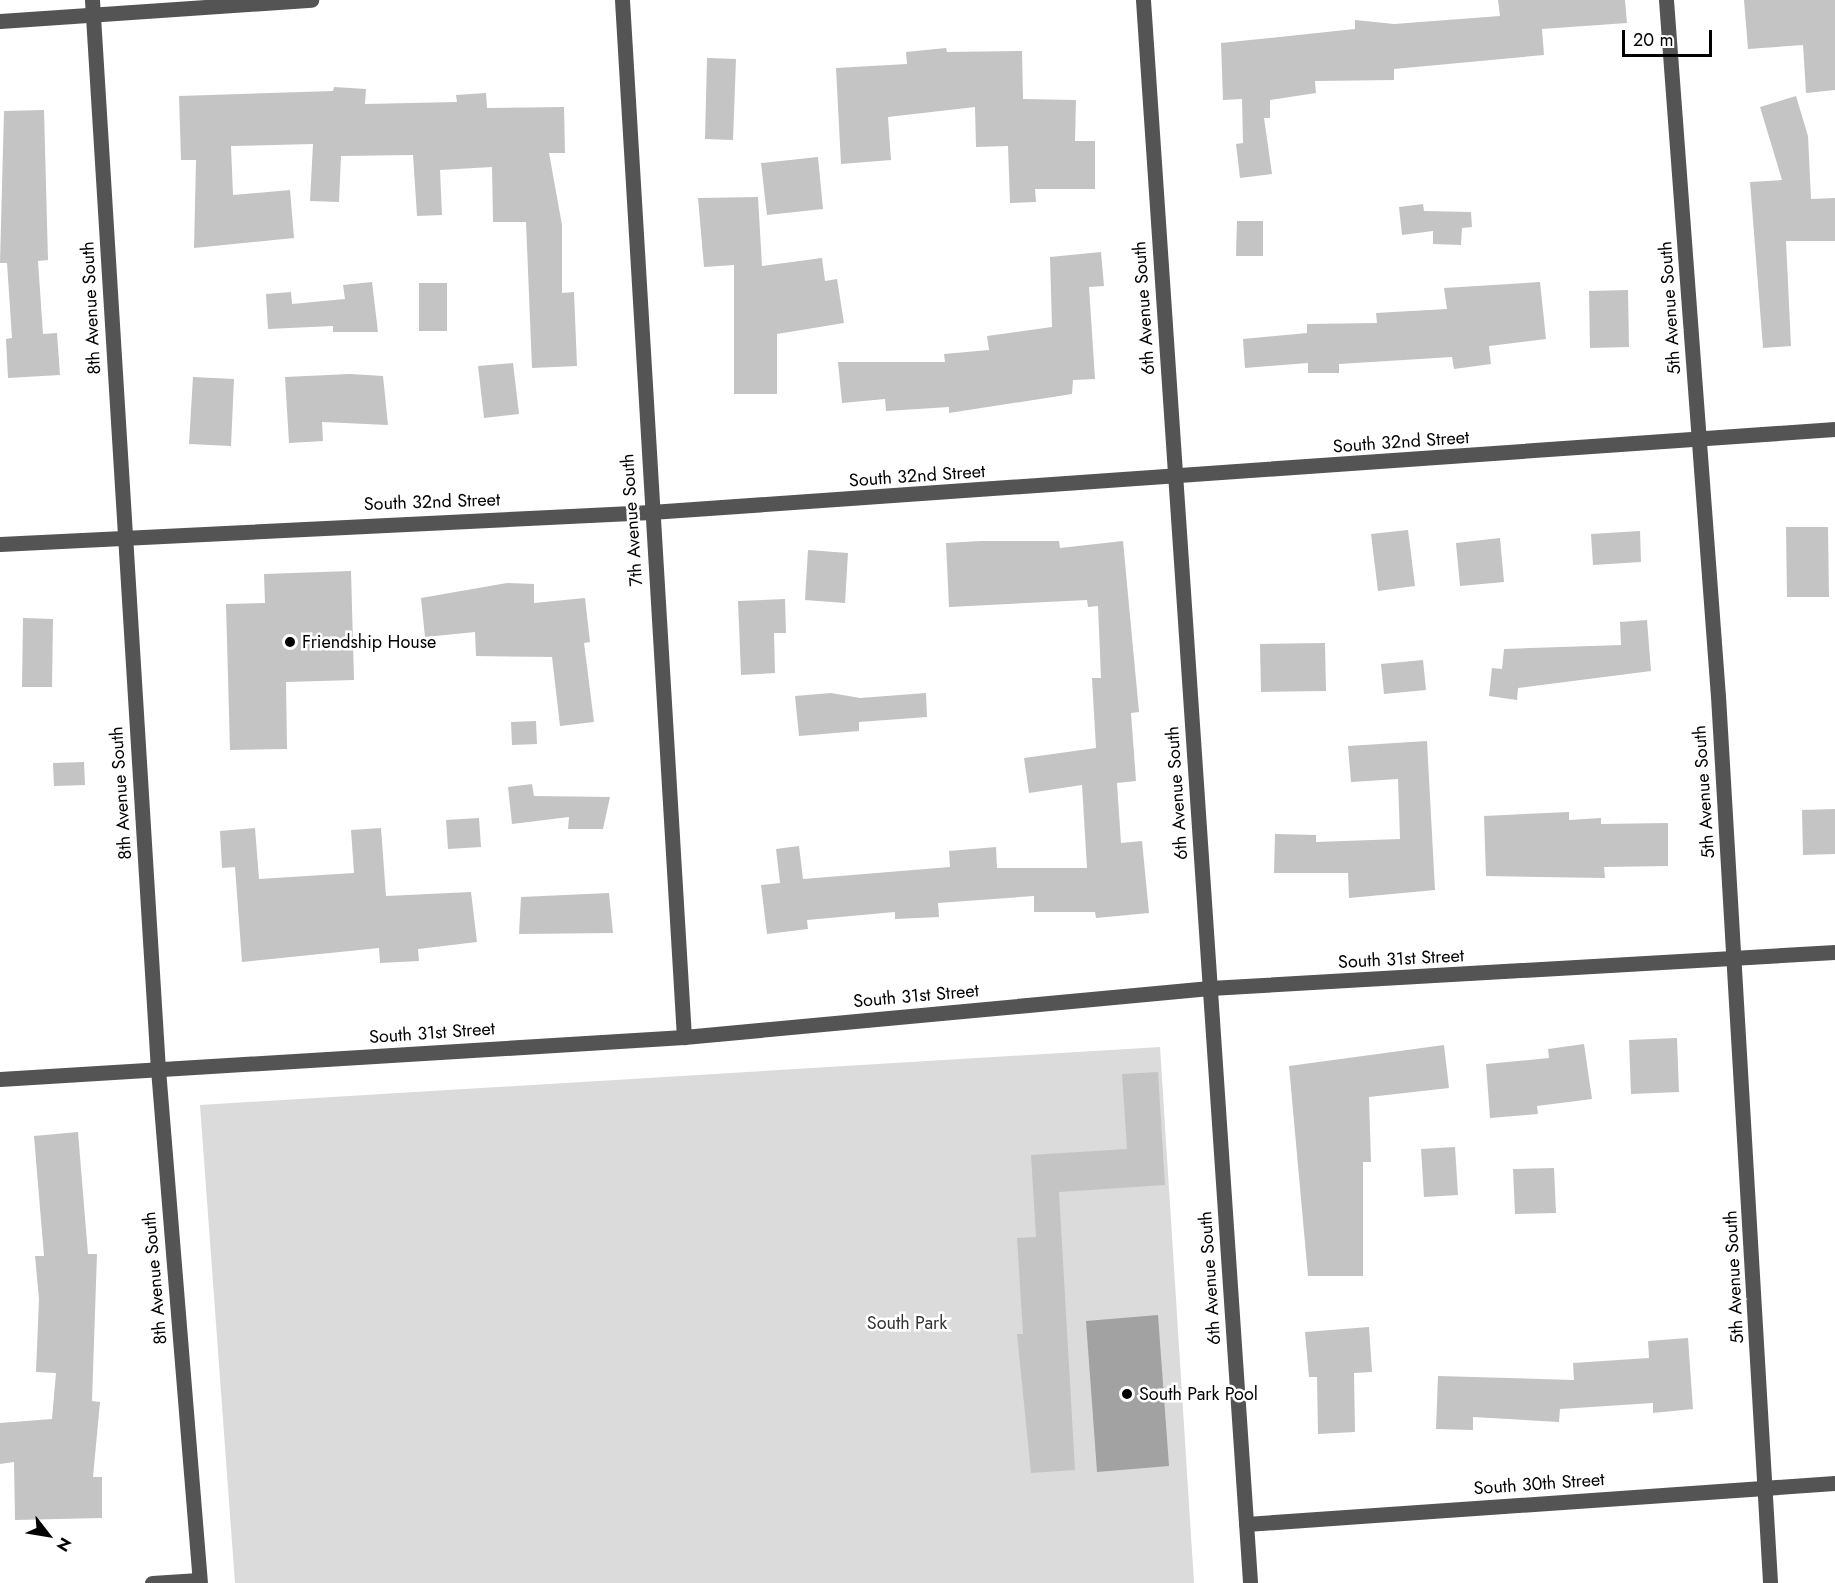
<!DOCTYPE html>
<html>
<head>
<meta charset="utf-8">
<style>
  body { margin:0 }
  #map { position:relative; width:1835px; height:1583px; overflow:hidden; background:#fff; font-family:Jost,sans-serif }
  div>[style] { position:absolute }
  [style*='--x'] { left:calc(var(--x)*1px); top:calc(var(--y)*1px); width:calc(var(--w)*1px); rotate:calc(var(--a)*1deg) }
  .green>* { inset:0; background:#dbdbdb }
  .water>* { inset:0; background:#a2a2a2 }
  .building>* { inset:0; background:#c4c4c4 }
  .minor>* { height:15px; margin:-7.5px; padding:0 7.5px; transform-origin:7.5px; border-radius:7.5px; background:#545454 }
  .dots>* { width:16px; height:16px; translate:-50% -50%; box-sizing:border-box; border:3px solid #fff; border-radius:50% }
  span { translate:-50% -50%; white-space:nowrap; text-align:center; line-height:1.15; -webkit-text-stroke:5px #fff; paint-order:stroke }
  .street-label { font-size:18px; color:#000 }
  .poi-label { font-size:18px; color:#000 }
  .left { translate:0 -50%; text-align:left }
  .park-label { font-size:18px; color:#323232 }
  .north { position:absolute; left:18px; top:1505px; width:60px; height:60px; -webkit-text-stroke:4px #fff; paint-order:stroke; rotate:121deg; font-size:16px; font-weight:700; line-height:24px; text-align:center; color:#000 }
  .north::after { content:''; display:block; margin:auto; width:21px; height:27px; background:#000; clip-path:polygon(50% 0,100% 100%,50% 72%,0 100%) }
  .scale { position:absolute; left:1622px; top:30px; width:90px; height:27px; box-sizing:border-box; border:3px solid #000; border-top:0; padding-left:8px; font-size:18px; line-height:21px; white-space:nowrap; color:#000; -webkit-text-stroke:4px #fff; paint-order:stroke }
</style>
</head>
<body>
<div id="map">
  <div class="green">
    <i style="clip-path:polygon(1160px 1047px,1194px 1583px,235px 1583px,200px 1105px)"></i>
  </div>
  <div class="water">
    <i style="clip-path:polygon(1158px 1315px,1169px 1466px,1097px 1472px,1086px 1321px)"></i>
  </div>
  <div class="building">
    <i style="clip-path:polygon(1498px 0,1625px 0,1627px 23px,1542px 29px,1544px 55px,1394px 69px,1394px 80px,1315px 81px,1316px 93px,1270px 100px,1270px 118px,1264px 118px,1272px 174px,1240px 178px,1236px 144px,1243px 143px,1242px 99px,1223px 100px,1221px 43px,1355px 29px,1355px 20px,1394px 24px,1500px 16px)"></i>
    <i style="clip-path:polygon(1744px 0,1835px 0,1835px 90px,1806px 93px,1803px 45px,1748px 49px)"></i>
    <i style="clip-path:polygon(946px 48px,947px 52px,1022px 51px,1023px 99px,1076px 100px,1075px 141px,1095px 141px,1095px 189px,1035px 189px,1036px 202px,1010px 203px,1008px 146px,976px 147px,975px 107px,888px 117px,891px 160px,841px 164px,836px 68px,907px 64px,906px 52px)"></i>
    <i style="clip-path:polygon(707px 58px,736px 59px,733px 140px,705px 139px)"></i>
    <i style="clip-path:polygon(334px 87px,366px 89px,365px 104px,457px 102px,456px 95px,486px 93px,487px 108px,564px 107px,565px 153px,549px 153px,562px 225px,562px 293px,574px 292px,577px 366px,532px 368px,526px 222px,493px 222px,492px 167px,440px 170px,442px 215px,417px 216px,413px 155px,341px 156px,339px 202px,310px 201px,313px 144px,231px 146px,233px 195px,290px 190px,294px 238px,194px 248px,196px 160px,181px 160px,179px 96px,333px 91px)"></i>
    <i style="clip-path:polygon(1796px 96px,1808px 136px,1811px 199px,1835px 198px,1835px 241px,1786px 241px,1791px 346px,1763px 348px,1750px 182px,1782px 180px,1760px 107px)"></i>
    <i style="clip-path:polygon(44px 110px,48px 260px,38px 261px,43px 334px,57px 333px,60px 375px,8px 378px,6px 339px,12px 338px,7px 263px,0 263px,4px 111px)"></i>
    <i style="clip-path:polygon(818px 157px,823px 209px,767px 215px,761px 163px)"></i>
    <i style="clip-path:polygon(758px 197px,762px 266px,822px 258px,825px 281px,837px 279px,844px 323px,777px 334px,777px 394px,734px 394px,734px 265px,704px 267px,698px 198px)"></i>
    <i style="clip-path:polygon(1423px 204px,1424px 211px,1471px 212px,1472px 227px,1462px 228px,1461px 245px,1433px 244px,1433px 231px,1402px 235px,1399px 207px)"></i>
    <i style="clip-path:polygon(1237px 221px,1263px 221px,1263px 256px,1236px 256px)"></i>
    <i style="clip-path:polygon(1101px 252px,1104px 286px,1089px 287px,1095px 379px,1073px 380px,1072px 394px,949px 413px,949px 407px,886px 411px,885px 399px,842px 403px,838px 362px,945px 362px,944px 354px,989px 350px,987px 336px,1052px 327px,1050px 257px)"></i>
    <i style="clip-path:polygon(372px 282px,378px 332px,333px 332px,333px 326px,268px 329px,266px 294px,291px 292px,292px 304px,345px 299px,343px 285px)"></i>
    <i style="clip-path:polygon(1540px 282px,1546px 339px,1489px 346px,1491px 364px,1454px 369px,1452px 357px,1339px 364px,1339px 373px,1308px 373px,1308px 363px,1245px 368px,1243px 339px,1307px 333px,1307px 324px,1377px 323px,1376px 313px,1447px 309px,1444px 288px)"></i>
    <i style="clip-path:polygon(419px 283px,447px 283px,447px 331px,419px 331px)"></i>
    <i style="clip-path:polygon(1628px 290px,1629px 347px,1590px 348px,1589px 291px)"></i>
    <i style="clip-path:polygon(513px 363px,519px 414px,484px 418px,478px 366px)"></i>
    <i style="clip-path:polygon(350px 374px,383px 376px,388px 425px,322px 422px,323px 441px,289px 443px,285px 377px)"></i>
    <i style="clip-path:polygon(193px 377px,234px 379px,231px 446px,189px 444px)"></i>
    <i style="clip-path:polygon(1786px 527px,1828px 527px,1829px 597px,1787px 597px)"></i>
    <i style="clip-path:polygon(1408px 530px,1415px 586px,1378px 591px,1371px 534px)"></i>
    <i style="clip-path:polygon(1640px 531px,1641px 562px,1593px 565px,1591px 534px)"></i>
    <i style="clip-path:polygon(1500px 538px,1504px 582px,1460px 586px,1456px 543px)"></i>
    <i style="clip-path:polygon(981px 541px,1059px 541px,1060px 548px,1123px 541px,1139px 712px,1131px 713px,1136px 781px,1117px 783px,1121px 843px,1142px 841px,1149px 913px,1096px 918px,1095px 912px,1034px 912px,1034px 896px,938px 903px,939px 917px,895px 919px,895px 912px,807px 920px,808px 929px,767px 934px,761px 885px,780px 883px,776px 849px,799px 846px,803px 879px,950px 867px,949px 851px,996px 847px,997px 868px,1087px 868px,1082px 785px,1029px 793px,1024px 758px,1096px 748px,1092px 678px,1101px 678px,1098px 606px,1088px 607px,1087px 600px,949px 607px,946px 543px)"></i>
    <i style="clip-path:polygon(808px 550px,848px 553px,845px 603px,805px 600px)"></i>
    <i style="clip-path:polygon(351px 571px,354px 680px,286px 682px,287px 749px,230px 750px,226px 604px,265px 603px,264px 574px)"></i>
    <i style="clip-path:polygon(507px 583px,534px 584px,534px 603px,585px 598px,590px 642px,584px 643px,594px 722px,560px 726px,552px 657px,476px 656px,475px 632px,425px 637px,421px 598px)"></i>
    <i style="clip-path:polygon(785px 599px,786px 633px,774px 633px,775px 673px,741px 675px,738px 601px)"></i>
    <i style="clip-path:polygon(23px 618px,53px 619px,52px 687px,22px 687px)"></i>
    <i style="clip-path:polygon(1647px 620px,1651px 671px,1518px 688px,1517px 700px,1489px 696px,1492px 668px,1502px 669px,1504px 649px,1621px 645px,1620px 622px)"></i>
    <i style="clip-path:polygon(1325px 643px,1326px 691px,1261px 692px,1260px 644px)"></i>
    <i style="clip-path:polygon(1423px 660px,1426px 690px,1384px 694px,1381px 664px)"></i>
    <i style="clip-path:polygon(831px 693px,860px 698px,926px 693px,927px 717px,859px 722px,859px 731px,799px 736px,795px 696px)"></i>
    <i style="clip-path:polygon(536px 721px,537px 744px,512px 745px,511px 722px)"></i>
    <i style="clip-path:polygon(1427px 741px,1435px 890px,1349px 898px,1348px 873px,1274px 873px,1275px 834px,1316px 835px,1316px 842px,1400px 839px,1398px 779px,1351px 782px,1348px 746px)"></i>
    <i style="clip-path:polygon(84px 762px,85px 785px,54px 786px,53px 763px)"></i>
    <i style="clip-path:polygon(532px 784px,534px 796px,610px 797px,603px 829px,568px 829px,569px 817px,512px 824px,508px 787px)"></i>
    <i style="clip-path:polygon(1835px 809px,1835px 854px,1803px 855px,1802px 810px)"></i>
    <i style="clip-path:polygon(1569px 812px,1569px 820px,1601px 818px,1601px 824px,1668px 823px,1668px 866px,1604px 867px,1605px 878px,1486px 876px,1484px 816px)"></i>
    <i style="clip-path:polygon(479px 818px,481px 847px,448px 849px,446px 820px)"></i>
    <i style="clip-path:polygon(255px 828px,259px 879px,354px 873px,351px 830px,381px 828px,386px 896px,471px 892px,477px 942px,418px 949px,419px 961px,380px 963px,379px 948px,242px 962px,235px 867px,222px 868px,220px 831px)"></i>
    <i style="clip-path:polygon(609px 893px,613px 933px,519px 934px,521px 897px)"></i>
    <i style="clip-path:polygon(1677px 1038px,1679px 1092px,1631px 1094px,1629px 1040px)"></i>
    <i style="clip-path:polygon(1584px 1044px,1592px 1099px,1537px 1106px,1538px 1114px,1490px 1118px,1486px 1064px,1549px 1058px,1548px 1049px)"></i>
    <i style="clip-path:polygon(1444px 1045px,1449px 1088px,1369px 1097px,1371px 1162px,1363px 1162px,1363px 1276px,1308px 1276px,1289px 1066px)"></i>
    <i style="clip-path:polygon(1158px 1072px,1165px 1185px,1059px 1192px,1075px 1470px,1031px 1473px,1017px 1334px,1023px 1334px,1017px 1238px,1036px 1237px,1031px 1155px,1127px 1149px,1122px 1074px)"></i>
    <i style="clip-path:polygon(78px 1132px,88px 1254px,97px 1254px,92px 1401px,100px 1402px,93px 1477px,102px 1477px,102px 1518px,15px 1520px,14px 1462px,0 1464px,0 1423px,52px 1419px,56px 1373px,36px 1372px,39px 1299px,35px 1256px,44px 1256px,34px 1136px)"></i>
    <i style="clip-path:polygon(1455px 1147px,1458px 1195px,1424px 1197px,1421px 1149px)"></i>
    <i style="clip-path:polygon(1554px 1168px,1556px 1213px,1515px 1214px,1513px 1169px)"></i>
    <i style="clip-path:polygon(1369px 1327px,1372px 1372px,1354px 1373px,1355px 1432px,1318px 1434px,1317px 1377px,1309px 1377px,1305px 1332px)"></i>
    <i style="clip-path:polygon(1688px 1338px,1693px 1409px,1653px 1413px,1653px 1403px,1560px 1409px,1559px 1422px,1473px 1417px,1473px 1430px,1436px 1429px,1438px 1376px,1574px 1380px,1573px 1363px,1649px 1358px,1648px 1341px)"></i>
  </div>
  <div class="minor">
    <i style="--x:92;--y:0;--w:1071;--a:86.47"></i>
    <i style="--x:158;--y:1069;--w:516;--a:85.33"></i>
    <i style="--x:622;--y:0;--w:1039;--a:86.58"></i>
    <i style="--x:1143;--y:0;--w:1587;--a:86.13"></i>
    <i style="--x:1666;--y:0;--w:698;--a:85.73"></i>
    <i style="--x:1718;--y:696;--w:889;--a:86.64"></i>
    <i style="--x:0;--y:21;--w:312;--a:-3.9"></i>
    <i style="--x:0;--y:544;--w:652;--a:-2.81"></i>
    <i style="--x:651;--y:512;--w:1187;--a:-4.01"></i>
    <i style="--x:0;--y:1079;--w:685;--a:-3.51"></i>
    <i style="--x:684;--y:1037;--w:528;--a:-5.32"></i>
    <i style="--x:1210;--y:988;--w:626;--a:-3.3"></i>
    <i style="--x:1246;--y:1524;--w:590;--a:-3.98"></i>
    <i style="--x:152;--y:1583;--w:47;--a:-3.7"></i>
  </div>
  <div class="dots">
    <i style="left:290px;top:642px;background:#000"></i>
    <i style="left:1127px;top:1394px;background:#000"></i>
  </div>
  <div class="street-label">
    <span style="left:91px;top:308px;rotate:-93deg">8th Avenue South</span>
    <span style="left:1144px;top:308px;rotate:-94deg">6th Avenue South</span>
    <span style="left:1670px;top:308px;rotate:-94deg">5th Avenue South</span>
    <span style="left:1401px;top:442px;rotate:-4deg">South 32nd Street</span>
    <span style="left:917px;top:476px;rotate:-4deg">South 32nd Street</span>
    <span style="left:432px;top:502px;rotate:-2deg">South 32nd Street</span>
    <span style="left:632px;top:520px;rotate:-94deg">7th Avenue South</span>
    <span style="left:1704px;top:792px;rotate:-94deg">5th Avenue South</span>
    <span style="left:121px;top:793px;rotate:-94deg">8th Avenue South</span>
    <span style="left:1177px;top:793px;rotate:-94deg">6th Avenue South</span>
    <span style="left:1401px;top:959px;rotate:-3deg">South 31st Street</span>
    <span style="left:916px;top:996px;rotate:-5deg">South 31st Street</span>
    <span style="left:432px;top:1033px;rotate:-4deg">South 31st Street</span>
    <span style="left:1734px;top:1277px;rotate:-93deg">5th Avenue South</span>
    <span style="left:155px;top:1278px;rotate:-95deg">8th Avenue South</span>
    <span style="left:1210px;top:1278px;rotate:-94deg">6th Avenue South</span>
    <span style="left:1539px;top:1484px;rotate:-4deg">South 30th Street</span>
  </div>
  <div class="poi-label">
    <span class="left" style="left:302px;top:642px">Friendship House</span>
    <span class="left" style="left:1139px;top:1394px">South Park Pool</span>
  </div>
  <div class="park-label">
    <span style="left:907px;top:1323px">South Park</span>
  </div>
  <div class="north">N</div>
  <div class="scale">20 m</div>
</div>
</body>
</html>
